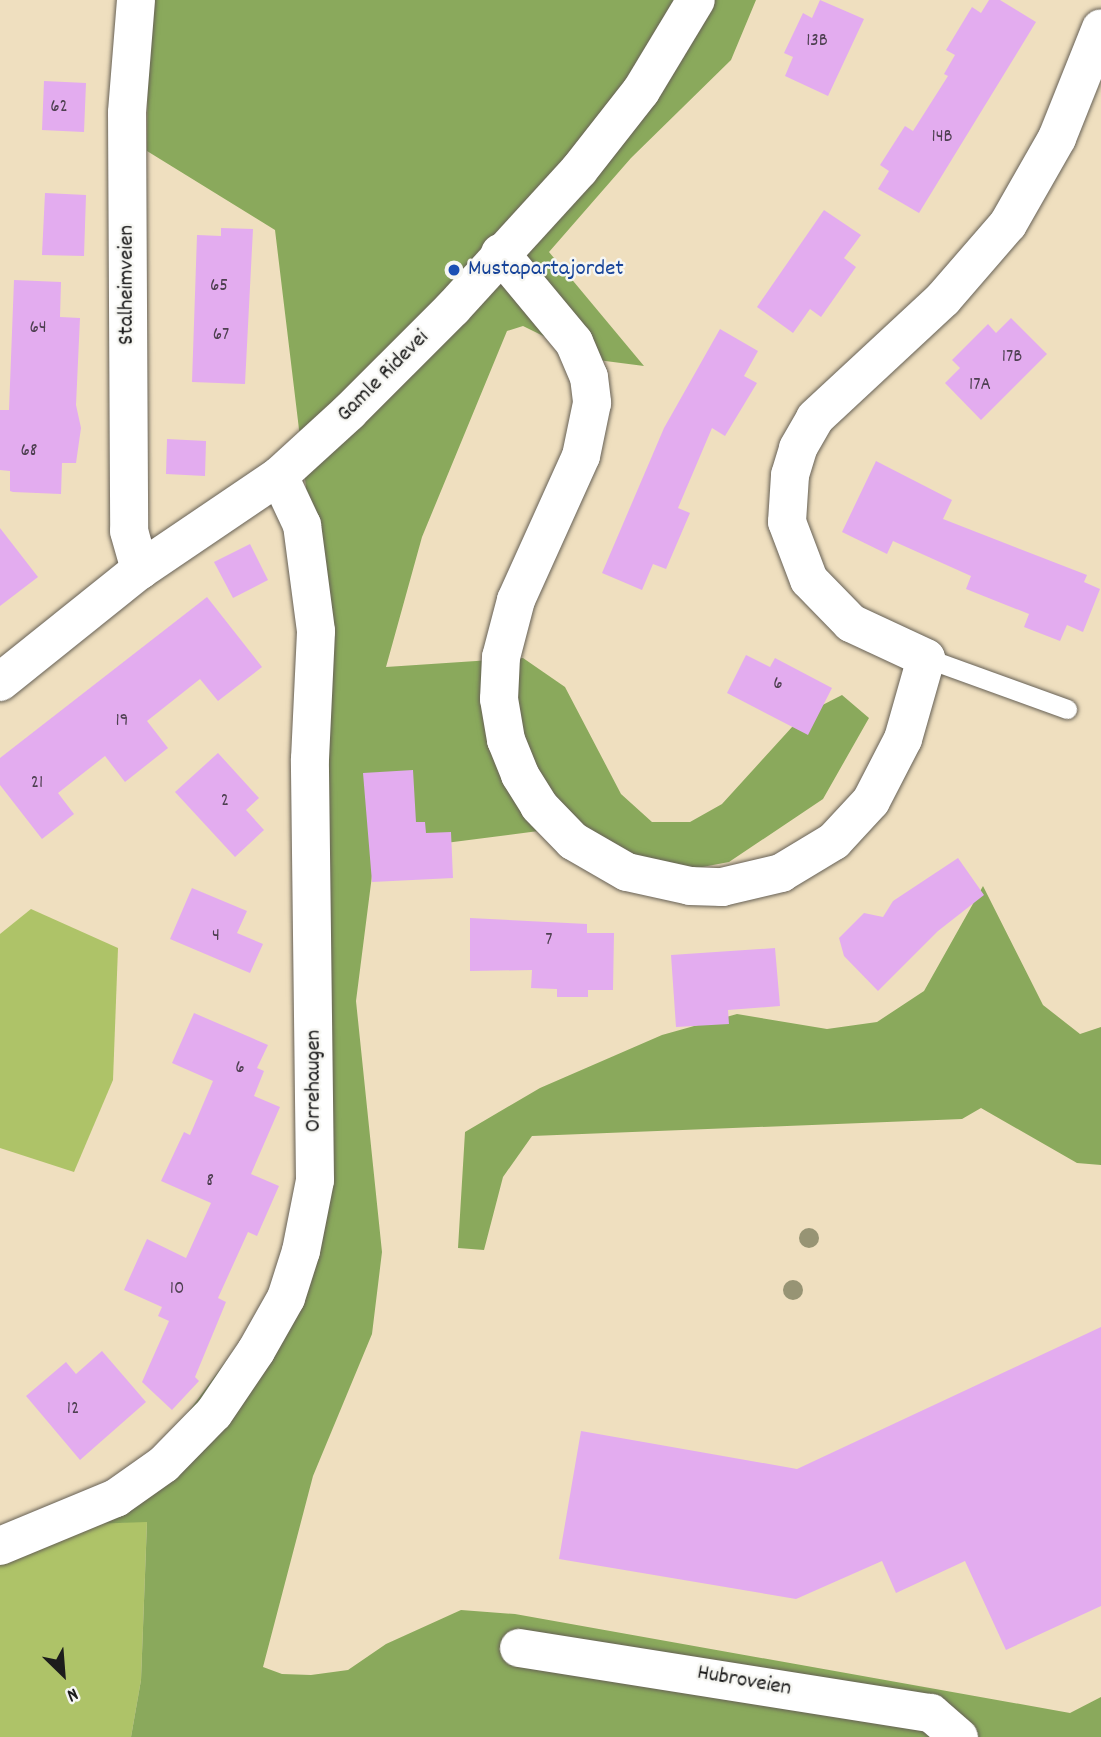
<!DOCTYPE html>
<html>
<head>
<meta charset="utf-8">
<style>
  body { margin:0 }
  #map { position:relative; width:1101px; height:1737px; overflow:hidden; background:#efdfbf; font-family:Dekko,sans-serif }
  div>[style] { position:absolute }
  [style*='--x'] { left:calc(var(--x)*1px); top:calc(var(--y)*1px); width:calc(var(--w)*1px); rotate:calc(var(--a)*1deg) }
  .green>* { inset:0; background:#aec368 }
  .forest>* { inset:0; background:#8aa95c }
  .building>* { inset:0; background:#e3acef }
  .roads { filter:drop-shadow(0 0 2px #666055) drop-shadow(0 0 2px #666055) }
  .service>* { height:19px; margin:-9.5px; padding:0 9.5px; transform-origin:9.5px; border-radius:9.5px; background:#fff }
  .minor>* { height:38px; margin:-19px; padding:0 19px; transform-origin:19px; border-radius:19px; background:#fff }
  .trees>* { width:20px; height:20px; margin:-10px; border-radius:50%; background:#979474 }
  .dots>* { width:19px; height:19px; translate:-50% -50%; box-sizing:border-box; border:4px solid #f6f6f2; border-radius:50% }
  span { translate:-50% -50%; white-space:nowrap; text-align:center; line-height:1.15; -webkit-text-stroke:5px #f6f6f2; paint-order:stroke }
  .number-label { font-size:19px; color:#4e4051 }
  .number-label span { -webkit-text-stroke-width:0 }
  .transit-label { font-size:23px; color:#164399 }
  .left { translate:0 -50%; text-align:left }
  .street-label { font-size:23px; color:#1c1c1c }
  .north { position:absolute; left:28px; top:1639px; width:70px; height:70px; -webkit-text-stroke:5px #f6f6f2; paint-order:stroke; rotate:155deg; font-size:19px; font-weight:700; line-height:28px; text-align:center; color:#1c1c1c }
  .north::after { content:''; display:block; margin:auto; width:24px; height:32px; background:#1c1c1c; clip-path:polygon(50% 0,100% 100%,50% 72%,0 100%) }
</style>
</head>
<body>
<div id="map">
  <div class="green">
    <i style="clip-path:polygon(31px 909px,118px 948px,113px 1080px,74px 1172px,0 1148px,0 934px)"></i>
    <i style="clip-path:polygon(147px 1521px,141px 1680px,131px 1737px,0 1737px,0 1545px,90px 1524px)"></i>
  </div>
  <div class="forest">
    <i style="clip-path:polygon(148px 0,756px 0,731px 60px,631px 158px,549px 252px,644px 366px,590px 359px,523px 326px,507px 331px,422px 537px,386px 667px,523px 658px,565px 687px,621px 794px,652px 822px,690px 822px,722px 804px,803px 715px,842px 695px,869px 718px,823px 799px,729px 862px,628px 881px,546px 830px,375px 852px,356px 1001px,382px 1252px,372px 1334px,313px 1476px,263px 1667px,282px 1674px,311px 1675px,348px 1670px,386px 1644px,461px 1610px,515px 1614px,1070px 1713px,1101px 1697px,1101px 1737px,131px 1737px,141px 1680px,147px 1522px,90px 1524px,109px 1519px,293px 1271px,318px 587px,275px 230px,147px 151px)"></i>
    <i style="clip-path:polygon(983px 886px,1043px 1005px,1080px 1034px,1101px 1027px,1101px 1165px,1077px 1163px,981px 1108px,962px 1119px,532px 1136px,503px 1177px,484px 1250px,458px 1248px,465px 1132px,540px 1088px,662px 1035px,737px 1014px,827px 1029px,877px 1022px,924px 991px)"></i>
  </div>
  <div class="building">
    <i style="clip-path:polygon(820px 0,864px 19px,828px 96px,785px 76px,793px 57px,784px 53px,803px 13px,812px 18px)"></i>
    <i style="clip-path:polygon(989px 0,1000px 0,1036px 22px,919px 213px,878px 189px,889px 171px,880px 165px,905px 126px,913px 131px,948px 76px,944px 74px,955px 55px,946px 50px,972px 7px,981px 13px)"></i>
    <i style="clip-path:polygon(44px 81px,86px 83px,84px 132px,42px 130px)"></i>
    <i style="clip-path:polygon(45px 193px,86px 195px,84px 256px,42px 255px)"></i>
    <i style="clip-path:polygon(824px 210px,861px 235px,844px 258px,856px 267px,821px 317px,810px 309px,793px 333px,757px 307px)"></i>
    <i style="clip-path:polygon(221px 228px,253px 229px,245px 384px,192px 382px,197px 235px,221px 236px)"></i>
    <i style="clip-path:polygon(14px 280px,61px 282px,60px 317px,80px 318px,76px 405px,81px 428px,76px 463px,62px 463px,61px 494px,13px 492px,10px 491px,10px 471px,0 470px,0 410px,9px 410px)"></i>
    <i style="clip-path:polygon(1011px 318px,1047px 354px,981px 420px,945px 383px,960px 368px,952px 360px,988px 324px,996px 333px)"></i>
    <i style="clip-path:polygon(720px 329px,758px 351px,744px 376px,757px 383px,725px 436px,712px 428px,678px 508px,690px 513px,666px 569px,653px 564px,642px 590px,602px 573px,664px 428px)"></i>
    <i style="clip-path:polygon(167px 439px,206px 441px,205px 476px,166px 474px)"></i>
    <i style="clip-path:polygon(876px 461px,952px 500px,943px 519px,1087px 575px,1084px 582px,1100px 589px,1083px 632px,1067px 625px,1060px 641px,1024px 627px,1029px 614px,966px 589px,971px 576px,893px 541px,887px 554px,842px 532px)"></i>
    <i style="clip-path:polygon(0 528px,38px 577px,0 606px)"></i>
    <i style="clip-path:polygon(250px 544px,268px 580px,233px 598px,214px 562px)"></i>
    <i style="clip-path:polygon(207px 597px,262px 667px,218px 701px,200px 679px,147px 721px,168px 748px,125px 782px,105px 756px,58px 793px,74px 814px,42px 839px,0 785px,0 758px)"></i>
    <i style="clip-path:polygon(746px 655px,770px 667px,775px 658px,832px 688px,808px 735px,727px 693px)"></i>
    <i style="clip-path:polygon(218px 753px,259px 798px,246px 810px,264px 830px,235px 857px,175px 792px)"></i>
    <i style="clip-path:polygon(413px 770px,416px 822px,425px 822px,426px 833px,451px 832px,453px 878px,372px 882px,363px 773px)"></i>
    <i style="clip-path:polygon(958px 858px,984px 895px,938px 931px,878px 991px,844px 956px,839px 938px,864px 913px,883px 917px,893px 901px)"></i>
    <i style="clip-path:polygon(192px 888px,247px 911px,237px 933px,263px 944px,250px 973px,170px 939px)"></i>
    <i style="clip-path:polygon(470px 918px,587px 924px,587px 933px,614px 933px,613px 990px,588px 990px,588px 997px,557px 997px,557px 989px,531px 988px,532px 970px,470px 971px)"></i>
    <i style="clip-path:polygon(775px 948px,780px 1006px,728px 1010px,729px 1024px,676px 1027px,671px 955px)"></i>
    <i style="clip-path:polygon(194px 1013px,268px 1045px,257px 1068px,264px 1071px,254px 1096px,280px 1107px,251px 1174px,279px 1186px,257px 1236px,248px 1232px,218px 1298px,226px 1302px,195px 1377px,199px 1381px,172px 1410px,142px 1382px,169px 1321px,158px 1316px,162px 1307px,124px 1290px,147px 1239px,186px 1258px,211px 1203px,161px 1181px,184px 1132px,190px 1135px,213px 1081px,172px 1063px)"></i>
    <i style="clip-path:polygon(1101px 1327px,1101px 1606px,1006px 1650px,965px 1561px,896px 1593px,882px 1561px,796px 1599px,559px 1559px,581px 1431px,797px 1469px)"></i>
    <i style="clip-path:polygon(102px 1351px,146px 1402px,80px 1460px,26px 1396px,66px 1362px,76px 1374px)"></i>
  </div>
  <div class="roads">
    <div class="service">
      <i style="--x:926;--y:658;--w:150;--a:19.9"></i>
    </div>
    <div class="minor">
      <i style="--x:136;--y:0;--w:113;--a:94.6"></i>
      <i style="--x:127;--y:113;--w:418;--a:89.7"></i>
      <i style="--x:129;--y:531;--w:41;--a:74.2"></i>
      <i style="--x:500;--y:253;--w:116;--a:50.3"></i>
      <i style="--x:574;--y:342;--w:38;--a:67"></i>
      <i style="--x:589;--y:377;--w:26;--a:83"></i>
      <i style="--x:592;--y:403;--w:54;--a:101.7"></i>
      <i style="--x:581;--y:456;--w:158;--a:114.3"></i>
      <i style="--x:516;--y:600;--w:59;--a:104.7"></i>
      <i style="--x:501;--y:657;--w:42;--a:92.7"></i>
      <i style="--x:499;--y:699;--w:42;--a:80.3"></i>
      <i style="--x:506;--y:740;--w:38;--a:68"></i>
      <i style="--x:520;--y:775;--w:36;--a:58"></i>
      <i style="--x:539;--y:806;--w:49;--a:45.8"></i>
      <i style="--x:573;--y:841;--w:62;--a:29.9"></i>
      <i style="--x:627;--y:872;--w:65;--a:12.5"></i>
      <i style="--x:690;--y:886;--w:32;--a:2"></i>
      <i style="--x:722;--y:887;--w:61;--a:-13.3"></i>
      <i style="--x:781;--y:873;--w:62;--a:-31.1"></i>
      <i style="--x:834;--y:841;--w:54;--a:-47.2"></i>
      <i style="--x:871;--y:801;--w:70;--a:-62.7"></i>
      <i style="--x:903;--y:739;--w:84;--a:-74.1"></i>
      <i style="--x:926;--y:658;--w:83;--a:-155"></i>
      <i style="--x:851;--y:623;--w:60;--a:-134.3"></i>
      <i style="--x:809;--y:580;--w:62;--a:-110.8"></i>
      <i style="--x:787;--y:522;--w:47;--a:-86.3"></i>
      <i style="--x:790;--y:475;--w:28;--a:-73"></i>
      <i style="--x:798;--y:448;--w:34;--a:-60"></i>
      <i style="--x:815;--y:418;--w:175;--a:-42.9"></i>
      <i style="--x:943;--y:299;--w:99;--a:-49.1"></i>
      <i style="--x:1008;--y:224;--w:99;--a:-60.3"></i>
      <i style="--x:1057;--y:138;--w:118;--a:-68.2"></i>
      <i style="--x:0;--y:682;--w:179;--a:-38.7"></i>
      <i style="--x:140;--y:570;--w:168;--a:-34.1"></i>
      <i style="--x:279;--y:476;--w:95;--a:-42.4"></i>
      <i style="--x:349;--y:412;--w:147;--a:-45"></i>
      <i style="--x:453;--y:308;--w:187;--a:-47.6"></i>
      <i style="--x:579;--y:170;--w:100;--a:-51.9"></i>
      <i style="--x:641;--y:91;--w:106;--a:-58.9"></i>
      <i style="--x:0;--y:1546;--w:126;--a:-22.5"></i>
      <i style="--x:116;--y:1498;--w:59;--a:-35.3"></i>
      <i style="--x:164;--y:1464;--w:71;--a:-45.6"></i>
      <i style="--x:214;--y:1413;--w:75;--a:-55.9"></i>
      <i style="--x:256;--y:1351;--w:61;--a:-60.5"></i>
      <i style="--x:286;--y:1298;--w:49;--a:-72.3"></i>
      <i style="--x:301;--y:1251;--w:72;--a:-78.8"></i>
      <i style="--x:315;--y:1180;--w:421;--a:-90.7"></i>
      <i style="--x:310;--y:759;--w:128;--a:-87.3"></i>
      <i style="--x:316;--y:631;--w:107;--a:-97.5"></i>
      <i style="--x:302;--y:525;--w:54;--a:-115.1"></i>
      <i style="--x:519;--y:1648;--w:417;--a:9"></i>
      <i style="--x:931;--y:1713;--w:37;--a:41"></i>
    </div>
  </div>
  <div class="trees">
    <i style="left:809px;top:1238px"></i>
    <i style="left:793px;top:1290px"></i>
  </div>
  <div class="dots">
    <i style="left:454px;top:270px;background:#1a4fb4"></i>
  </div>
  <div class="number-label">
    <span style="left:817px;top:42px">13B</span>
    <span style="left:59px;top:108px">62</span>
    <span style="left:942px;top:138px">14B</span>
    <span style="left:219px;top:287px">65</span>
    <span style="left:38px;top:329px">64</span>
    <span style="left:221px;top:336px">67</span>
    <span style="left:1012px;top:358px">17B</span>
    <span style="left:980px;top:386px">17A</span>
    <span style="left:29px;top:452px">68</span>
    <span style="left:778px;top:685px">6</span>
    <span style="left:122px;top:722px">19</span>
    <span style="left:37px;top:784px">21</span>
    <span style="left:225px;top:802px">2</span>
    <span style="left:216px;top:937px">4</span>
    <span style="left:549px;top:941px">7</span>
    <span style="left:240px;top:1069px">6</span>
    <span style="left:210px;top:1182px">8</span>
    <span style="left:177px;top:1290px">10</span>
    <span style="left:73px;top:1410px">12</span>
  </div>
  <div class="transit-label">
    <span class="left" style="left:468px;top:270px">Mustapartajordet</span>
  </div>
  <div class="street-label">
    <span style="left:128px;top:285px;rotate:-90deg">Stalheimveien</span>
    <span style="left:384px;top:377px;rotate:-45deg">Gamle Ridevei</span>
    <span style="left:315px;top:1081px;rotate:-90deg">Orrehaugen</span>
    <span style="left:744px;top:1682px;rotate:10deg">Hubroveien</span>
  </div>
  <div class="north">N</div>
</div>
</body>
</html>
